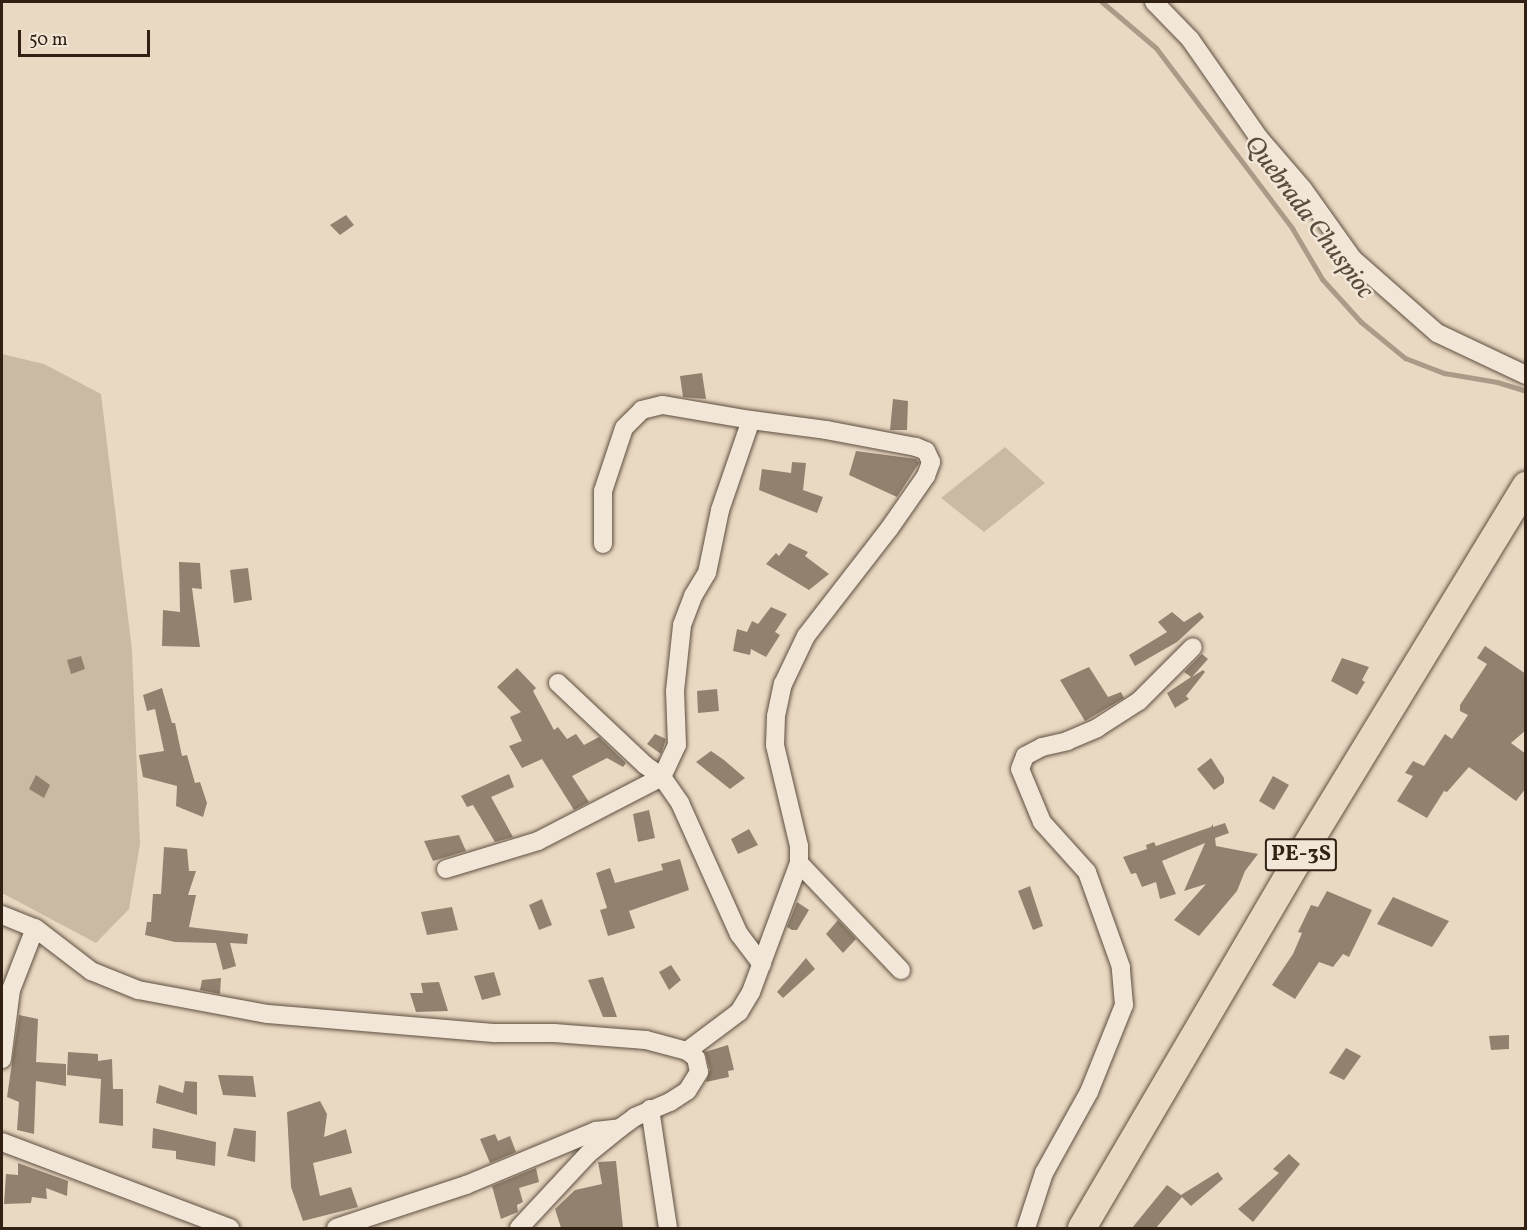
<!DOCTYPE html>
<html>
<head>
<meta charset="utf-8">
<style>
  body { margin:0 }
  #map { position:relative; width:1527px; height:1230px; overflow:hidden; background:#ead9c2; font-family:Vollkorn,serif }
  div>[style] { position:absolute }
  [style*='--x'] { left:calc(var(--x)*1px); top:calc(var(--y)*1px); width:calc(var(--w)*1px); rotate:calc(var(--a)*1deg) }
  .green>* { inset:0; background:#cabaa4 }
  .stream>* { height:5px; margin:-2.5px; padding:0 2.5px; transform-origin:2.5px; border-radius:2.5px; background:#ab9a87 }
  .building>* { inset:0; background:#91816e }
  .roads { filter:drop-shadow(0 0 2px #5e4f40) drop-shadow(0 0 2px #5e4f40) }
  .minor>* { height:18px; margin:-9px; padding:0 9px; transform-origin:9px; border-radius:9px; background:#f1e6d7 }
  .trunk>* { height:28px; margin:-14px; padding:0 14px; transform-origin:14px; border-radius:14px; background:#ead9c2 }
  span { translate:-50% -50%; white-space:nowrap; text-align:center; line-height:1.15; -webkit-text-stroke:5px #f1e6d7; paint-order:stroke }
  .shield-label span { padding:2px 4px; background:#f1e6d7; border:2px solid; border-radius:4px; -webkit-text-stroke-width:0 }
  .shield-label { font-size:22px; color:#302114; font-weight:700 }
  .water-label { font-size:26px; color:#5b4b3c; font-style:italic }
  .frame { position:absolute; inset:0; border:3px solid #302114; pointer-events:none }
  .scale { position:absolute; left:18px; top:30px; width:132px; height:27px; box-sizing:border-box; border:3px solid #302114; border-top:0; padding-left:8px; font-size:18px; line-height:21px; white-space:nowrap; color:#302114; -webkit-text-stroke:4px #f1e6d7; paint-order:stroke }
</style>
</head>
<body>
<div id="map">
  <div class="green">
    <i style="clip-path:polygon(2px 354px,44px 364px,101px 394px,132px 650px,140px 844px,129px 909px,96px 943px,2px 893px)"></i>
    <i style="clip-path:polygon(1005px 447px,1045px 483px,984px 532px,941px 498px)"></i>
  </div>
  <div class="stream">
    <i style="--x:1102;--y:2;--w:71;--a:40.4"></i>
    <i style="--x:1156;--y:48;--w:226;--a:52.9"></i>
    <i style="--x:1292;--y:228;--w:59;--a:59.5"></i>
    <i style="--x:1322;--y:279;--w:58;--a:47.8"></i>
    <i style="--x:1361;--y:322;--w:57;--a:39.3"></i>
    <i style="--x:1405;--y:358;--w:42;--a:21"></i>
    <i style="--x:1444;--y:373;--w:54;--a:9.6"></i>
    <i style="--x:1497;--y:382;--w:30;--a:17"></i>
  </div>
  <div class="building">
    <i style="clip-path:polygon(346px 215px,354px 225px,340px 235px,330px 225px)"></i>
    <i style="clip-path:polygon(702px 373px,706px 399px,683px 397px,680px 376px)"></i>
    <i style="clip-path:polygon(893px 399px,908px 401px,907px 430px,890px 430px)"></i>
    <i style="clip-path:polygon(856px 451px,916px 459px,919px 463px,897px 497px,849px 475px)"></i>
    <i style="clip-path:polygon(792px 462px,806px 463px,803px 490px,823px 497px,817px 513px,759px 490px,762px 469px,791px 473px)"></i>
    <i style="clip-path:polygon(789px 543px,808px 552px,805px 556px,829px 574px,809px 590px,766px 564px,776px 553px,779px 556px)"></i>
    <i style="clip-path:polygon(179px 562px,200px 563px,202px 589px,192px 588px,200px 647px,162px 646px,163px 610px,180px 612px)"></i>
    <i style="clip-path:polygon(248px 568px,252px 600px,234px 603px,230px 570px)"></i>
    <i style="clip-path:polygon(771px 607px,787px 614px,775px 632px,780px 635px,766px 657px,751px 649px,750px 655px,733px 651px,737px 629px,747px 632px,752px 621px,758px 624px)"></i>
    <i style="clip-path:polygon(1172px 612px,1184px 622px,1200px 612px,1204px 617px,1177px 642px,1135px 666px,1129px 655px,1167px 632px,1158px 622px)"></i>
    <i style="clip-path:polygon(1485px 646px,1526px 674px,1526px 730px,1511px 743px,1526px 754px,1526px 788px,1516px 801px,1469px 767px,1447px 792px,1444px 791px,1427px 818px,1397px 801px,1413px 776px,1405px 773px,1413px 761px,1424px 766px,1445px 734px,1452px 739px,1468px 715px,1460px 711px,1460px 705px,1487px 664px,1477px 658px)"></i>
    <i style="clip-path:polygon(1202px 654px,1208px 659px,1192px 677px,1203px 670px,1205px 672px,1186px 696px,1189px 699px,1175px 708px,1167px 693px,1191px 677px,1184px 672px)"></i>
    <i style="clip-path:polygon(81px 656px,85px 669px,71px 674px,67px 660px)"></i>
    <i style="clip-path:polygon(1342px 658px,1369px 667px,1362px 680px,1365px 682px,1357px 695px,1331px 681px)"></i>
    <i style="clip-path:polygon(1089px 667px,1108px 697px,1121px 692px,1124px 698px,1085px 721px,1060px 680px)"></i>
    <i style="clip-path:polygon(517px 668px,536px 688px,533px 691px,554px 730px,558px 727px,567px 739px,576px 734px,584px 745px,599px 737px,626px 763px,623px 767px,607px 758px,572px 776px,589px 802px,574px 810px,542px 759px,522px 768px,509px 746px,522px 741px,510px 717px,521px 712px,497px 687px)"></i>
    <i style="clip-path:polygon(162px 688px,172px 723px,175px 723px,182px 756px,187px 755px,195px 783px,200px 782px,207px 803px,203px 817px,176px 806px,177px 786px,143px 777px,139px 755px,164px 751px,155px 709px,147px 711px,143px 695px)"></i>
    <i style="clip-path:polygon(717px 689px,719px 711px,698px 713px,697px 691px)"></i>
    <i style="clip-path:polygon(655px 734px,666px 739px,661px 754px,647px 744px)"></i>
    <i style="clip-path:polygon(711px 751px,724px 760px,745px 778px,730px 789px,696px 762px)"></i>
    <i style="clip-path:polygon(1211px 758px,1224px 778px,1224px 783px,1214px 790px,1197px 769px)"></i>
    <i style="clip-path:polygon(509px 774px,514px 787px,491px 797px,513px 837px,495px 842px,473px 805px,467px 807px,461px 796px)"></i>
    <i style="clip-path:polygon(36px 775px,50px 785px,44px 798px,29px 789px)"></i>
    <i style="clip-path:polygon(1273px 776px,1289px 785px,1274px 810px,1259px 801px)"></i>
    <i style="clip-path:polygon(649px 810px,655px 838px,638px 842px,633px 814px)"></i>
    <i style="clip-path:polygon(1225px 823px,1229px 833px,1215px 838px,1216px 846px,1258px 854px,1245px 871px,1237px 891px,1199px 936px,1174px 920px,1206px 884px,1184px 891px,1205px 843px,1162px 861px,1176px 894px,1160px 899px,1156px 882px,1142px 887px,1136px 873px,1131px 874px,1123px 857px,1147px 849px,1146px 845px,1154px 842px,1156px 846px,1211px 827px,1213px 824px,1213px 827px)"></i>
    <i style="clip-path:polygon(749px 829px,758px 845px,738px 854px,731px 839px)"></i>
    <i style="clip-path:polygon(459px 835px,466px 851px,433px 861px,424px 841px)"></i>
    <i style="clip-path:polygon(164px 847px,187px 849px,189px 871px,196px 871px,188px 895px,196px 895px,189px 927px,248px 934px,247px 944px,230px 943px,236px 966px,223px 970px,216px 943px,175px 942px,145px 935px,147px 922px,151px 922px,153px 894px,161px 894px)"></i>
    <i style="clip-path:polygon(680px 859px,689px 890px,629px 911px,635px 928px,608px 936px,600px 910px,607px 908px,596px 873px,610px 868px,615px 883px,663px 870px,661px 864px)"></i>
    <i style="clip-path:polygon(1030px 886px,1043px 926px,1033px 930px,1018px 891px)"></i>
    <i style="clip-path:polygon(1327px 891px,1372px 910px,1349px 957px,1343px 954px,1333px 967px,1319px 962px,1295px 999px,1272px 985px,1293px 954px,1302px 933px,1298px 932px,1311px 905px,1318px 907px)"></i>
    <i style="clip-path:polygon(1393px 897px,1449px 921px,1432px 947px,1377px 924px)"></i>
    <i style="clip-path:polygon(542px 899px,552px 925px,539px 930px,529px 905px)"></i>
    <i style="clip-path:polygon(797px 902px,809px 910px,797px 930px,792px 930px,787px 927px)"></i>
    <i style="clip-path:polygon(452px 907px,458px 930px,427px 935px,421px 912px)"></i>
    <i style="clip-path:polygon(838px 920px,856px 939px,843px 953px,826px 934px)"></i>
    <i style="clip-path:polygon(806px 958px,815px 969px,783px 998px,777px 992px)"></i>
    <i style="clip-path:polygon(671px 965px,681px 980px,669px 990px,659px 972px)"></i>
    <i style="clip-path:polygon(494px 972px,501px 995px,482px 1000px,474px 976px)"></i>
    <i style="clip-path:polygon(603px 977px,617px 1017px,603px 1017px,588px 980px)"></i>
    <i style="clip-path:polygon(221px 978px,220px 994px,200px 990px,202px 980px)"></i>
    <i style="clip-path:polygon(439px 982px,448px 1011px,416px 1012px,410px 993px,423px 993px,421px 983px)"></i>
    <i style="clip-path:polygon(19px 1015px,38px 1019px,36px 1062px,66px 1064px,66px 1086px,36px 1081px,34px 1134px,17px 1130px,19px 1102px,7px 1097px)"></i>
    <i style="clip-path:polygon(1509px 1035px,1509px 1049px,1491px 1050px,1489px 1036px)"></i>
    <i style="clip-path:polygon(728px 1045px,734px 1070px,728px 1071px,729px 1077px,706px 1082px,710px 1070px,705px 1052px)"></i>
    <i style="clip-path:polygon(1346px 1048px,1361px 1056px,1344px 1080px,1329px 1073px)"></i>
    <i style="clip-path:polygon(68px 1052px,98px 1054px,98px 1061px,112px 1059px,113px 1089px,123px 1089px,123px 1126px,99px 1123px,101px 1079px,67px 1075px)"></i>
    <i style="clip-path:polygon(218px 1075px,253px 1076px,256px 1097px,223px 1095px)"></i>
    <i style="clip-path:polygon(185px 1081px,197px 1082px,197px 1115px,156px 1103px,159px 1085px,183px 1093px)"></i>
    <i style="clip-path:polygon(320px 1101px,327px 1114px,324px 1137px,346px 1129px,352px 1153px,313px 1163px,320px 1196px,351px 1187px,358px 1207px,303px 1221px,291px 1187px,287px 1112px)"></i>
    <i style="clip-path:polygon(153px 1128px,216px 1142px,215px 1166px,176px 1159px,176px 1151px,152px 1148px)"></i>
    <i style="clip-path:polygon(234px 1128px,256px 1131px,255px 1162px,227px 1156px)"></i>
    <i style="clip-path:polygon(495px 1134px,498px 1141px,510px 1136px,516px 1152px,490px 1163px,480px 1139px)"></i>
    <i style="clip-path:polygon(1289px 1154px,1300px 1164px,1253px 1222px,1238px 1209px,1279px 1173px,1273px 1169px)"></i>
    <i style="clip-path:polygon(616px 1161px,623px 1228px,561px 1228px,555px 1209px,575px 1190px,602px 1184px,598px 1162px)"></i>
    <i style="clip-path:polygon(18px 1163px,68px 1181px,67px 1196px,46px 1188px,47px 1199px,32px 1197px,31px 1203px,4px 1204px,6px 1174px,18px 1175px)"></i>
    <i style="clip-path:polygon(536px 1168px,539px 1182px,519px 1188px,523px 1202px,517px 1205px,518px 1212px,501px 1219px,492px 1186px)"></i>
    <i style="clip-path:polygon(1218px 1172px,1223px 1179px,1191px 1206px,1182px 1197px,1156px 1228px,1132px 1228px,1167px 1185px,1181px 1195px)"></i>
  </div>
  <div class="roads">
    <div class="minor">
      <i style="--x:1154;--y:2;--w:52;--a:45.8"></i>
      <i style="--x:1190;--y:39;--w:121;--a:55.1"></i>
      <i style="--x:1259;--y:138;--w:67;--a:49.2"></i>
      <i style="--x:1303;--y:189;--w:86;--a:54.5"></i>
      <i style="--x:1353;--y:259;--w:112;--a:41.4"></i>
      <i style="--x:1437;--y:333;--w:98;--a:25.3"></i>
      <i style="--x:558;--y:683;--w:120;--a:43.3"></i>
      <i style="--x:645;--y:765;--w:21;--a:35"></i>
      <i style="--x:662;--y:777;--w:32;--a:55"></i>
      <i style="--x:680;--y:803;--w:144;--a:65.8"></i>
      <i style="--x:739;--y:934;--w:38;--a:53"></i>
      <i style="--x:799;--y:863;--w:148;--a:46.4"></i>
      <i style="--x:446;--y:869;--w:96;--a:-16.9"></i>
      <i style="--x:538;--y:841;--w:140;--a:-27.3"></i>
      <i style="--x:662;--y:777;--w:35;--a:-65"></i>
      <i style="--x:677;--y:745;--w:54;--a:-92.1"></i>
      <i style="--x:675;--y:691;--w:66;--a:-83.9"></i>
      <i style="--x:682;--y:625;--w:31;--a:-69"></i>
      <i style="--x:693;--y:596;--w:27;--a:-59"></i>
      <i style="--x:707;--y:573;--w:64;--a:-78.3"></i>
      <i style="--x:720;--y:510;--w:95;--a:-71"></i>
      <i style="--x:751;--y:420;--w:90;--a:-170.4"></i>
      <i style="--x:662;--y:405;--w:21;--a:166"></i>
      <i style="--x:642;--y:410;--w:25;--a:135"></i>
      <i style="--x:624;--y:428;--w:66;--a:108.4"></i>
      <i style="--x:603;--y:491;--w:53;--a:90"></i>
      <i style="--x:2;--y:915;--w:35;--a:22"></i>
      <i style="--x:35;--y:928;--w:71;--a:37.5"></i>
      <i style="--x:91;--y:971;--w:51;--a:22"></i>
      <i style="--x:138;--y:990;--w:132;--a:10.5"></i>
      <i style="--x:268;--y:1014;--w:229;--a:4.8"></i>
      <i style="--x:496;--y:1033;--w:58;--a:0"></i>
      <i style="--x:554;--y:1033;--w:92;--a:4.4"></i>
      <i style="--x:646;--y:1040;--w:42;--a:15"></i>
      <i style="--x:687;--y:1051;--w:11;--a:38"></i>
      <i style="--x:696;--y:1058;--w:14;--a:78"></i>
      <i style="--x:699;--y:1072;--w:22;--a:122"></i>
      <i style="--x:687;--y:1091;--w:20;--a:147"></i>
      <i style="--x:670;--y:1102;--w:38;--a:157"></i>
      <i style="--x:635;--y:1117;--w:19;--a:144"></i>
      <i style="--x:620;--y:1128;--w:41;--a:140.9"></i>
      <i style="--x:588;--y:1154;--w:101;--a:133"></i>
      <i style="--x:687;--y:1051;--w:65;--a:-36.9"></i>
      <i style="--x:739;--y:1012;--w:23;--a:-59"></i>
      <i style="--x:751;--y:992;--w:138;--a:-69.6"></i>
      <i style="--x:799;--y:863;--w:17;--a:-90"></i>
      <i style="--x:799;--y:846;--w:104;--a:-103.4"></i>
      <i style="--x:775;--y:745;--w:29;--a:-88"></i>
      <i style="--x:776;--y:716;--w:33;--a:-78"></i>
      <i style="--x:783;--y:684;--w:53;--a:-64.4"></i>
      <i style="--x:806;--y:636;--w:135;--a:-52.2"></i>
      <i style="--x:889;--y:529;--w:65;--a:-55.1"></i>
      <i style="--x:926;--y:476;--w:15;--a:-70"></i>
      <i style="--x:931;--y:462;--w:12;--a:-114"></i>
      <i style="--x:926;--y:451;--w:11;--a:-158"></i>
      <i style="--x:916;--y:447;--w:92;--a:-169.3"></i>
      <i style="--x:826;--y:430;--w:76;--a:-172.4"></i>
      <i style="--x:2;--y:1059;--w:70;--a:-82.6"></i>
      <i style="--x:11;--y:990;--w:66;--a:-68.8"></i>
      <i style="--x:650;--y:1109;--w:120;--a:81.4"></i>
      <i style="--x:2;--y:1142;--w:244;--a:20.7"></i>
      <i style="--x:336;--y:1228;--w:137;--a:-18.3"></i>
      <i style="--x:466;--y:1185;--w:141;--a:-22.6"></i>
      <i style="--x:596;--y:1131;--w:24;--a:-7"></i>
      <i style="--x:1026;--y:1228;--w:58;--a:-71.9"></i>
      <i style="--x:1044;--y:1173;--w:93;--a:-60.9"></i>
      <i style="--x:1089;--y:1092;--w:94;--a:-68.1"></i>
      <i style="--x:1124;--y:1005;--w:38;--a:-95"></i>
      <i style="--x:1121;--y:967;--w:101;--a:-109.7"></i>
      <i style="--x:1087;--y:872;--w:67;--a:-132"></i>
      <i style="--x:1042;--y:822;--w:57;--a:-112.5"></i>
      <i style="--x:1020;--y:769;--w:14;--a:-69"></i>
      <i style="--x:1025;--y:756;--w:19;--a:-28"></i>
      <i style="--x:1042;--y:747;--w:26;--a:-13"></i>
      <i style="--x:1067;--y:741;--w:33;--a:-23"></i>
      <i style="--x:1097;--y:728;--w:50;--a:-32.7"></i>
      <i style="--x:1139;--y:701;--w:76;--a:-45"></i>
    </div>
    <div class="trunk">
      <i style="--x:1082;--y:1228;--w:423;--a:-59.6"></i>
      <i style="--x:1296;--y:863;--w:442;--a:-58.6"></i>
    </div>
  </div>
  <div class="shield-label">
    <span style="left:1301px;top:855px">PE-3S</span>
  </div>
  <div class="water-label">
    <span style="left:1308px;top:218px;rotate:53deg">Quebrada Chuspioc</span>
  </div>
  <div class="frame"></div>
  <div class="scale">50 m</div>
</div>
</body>
</html>
